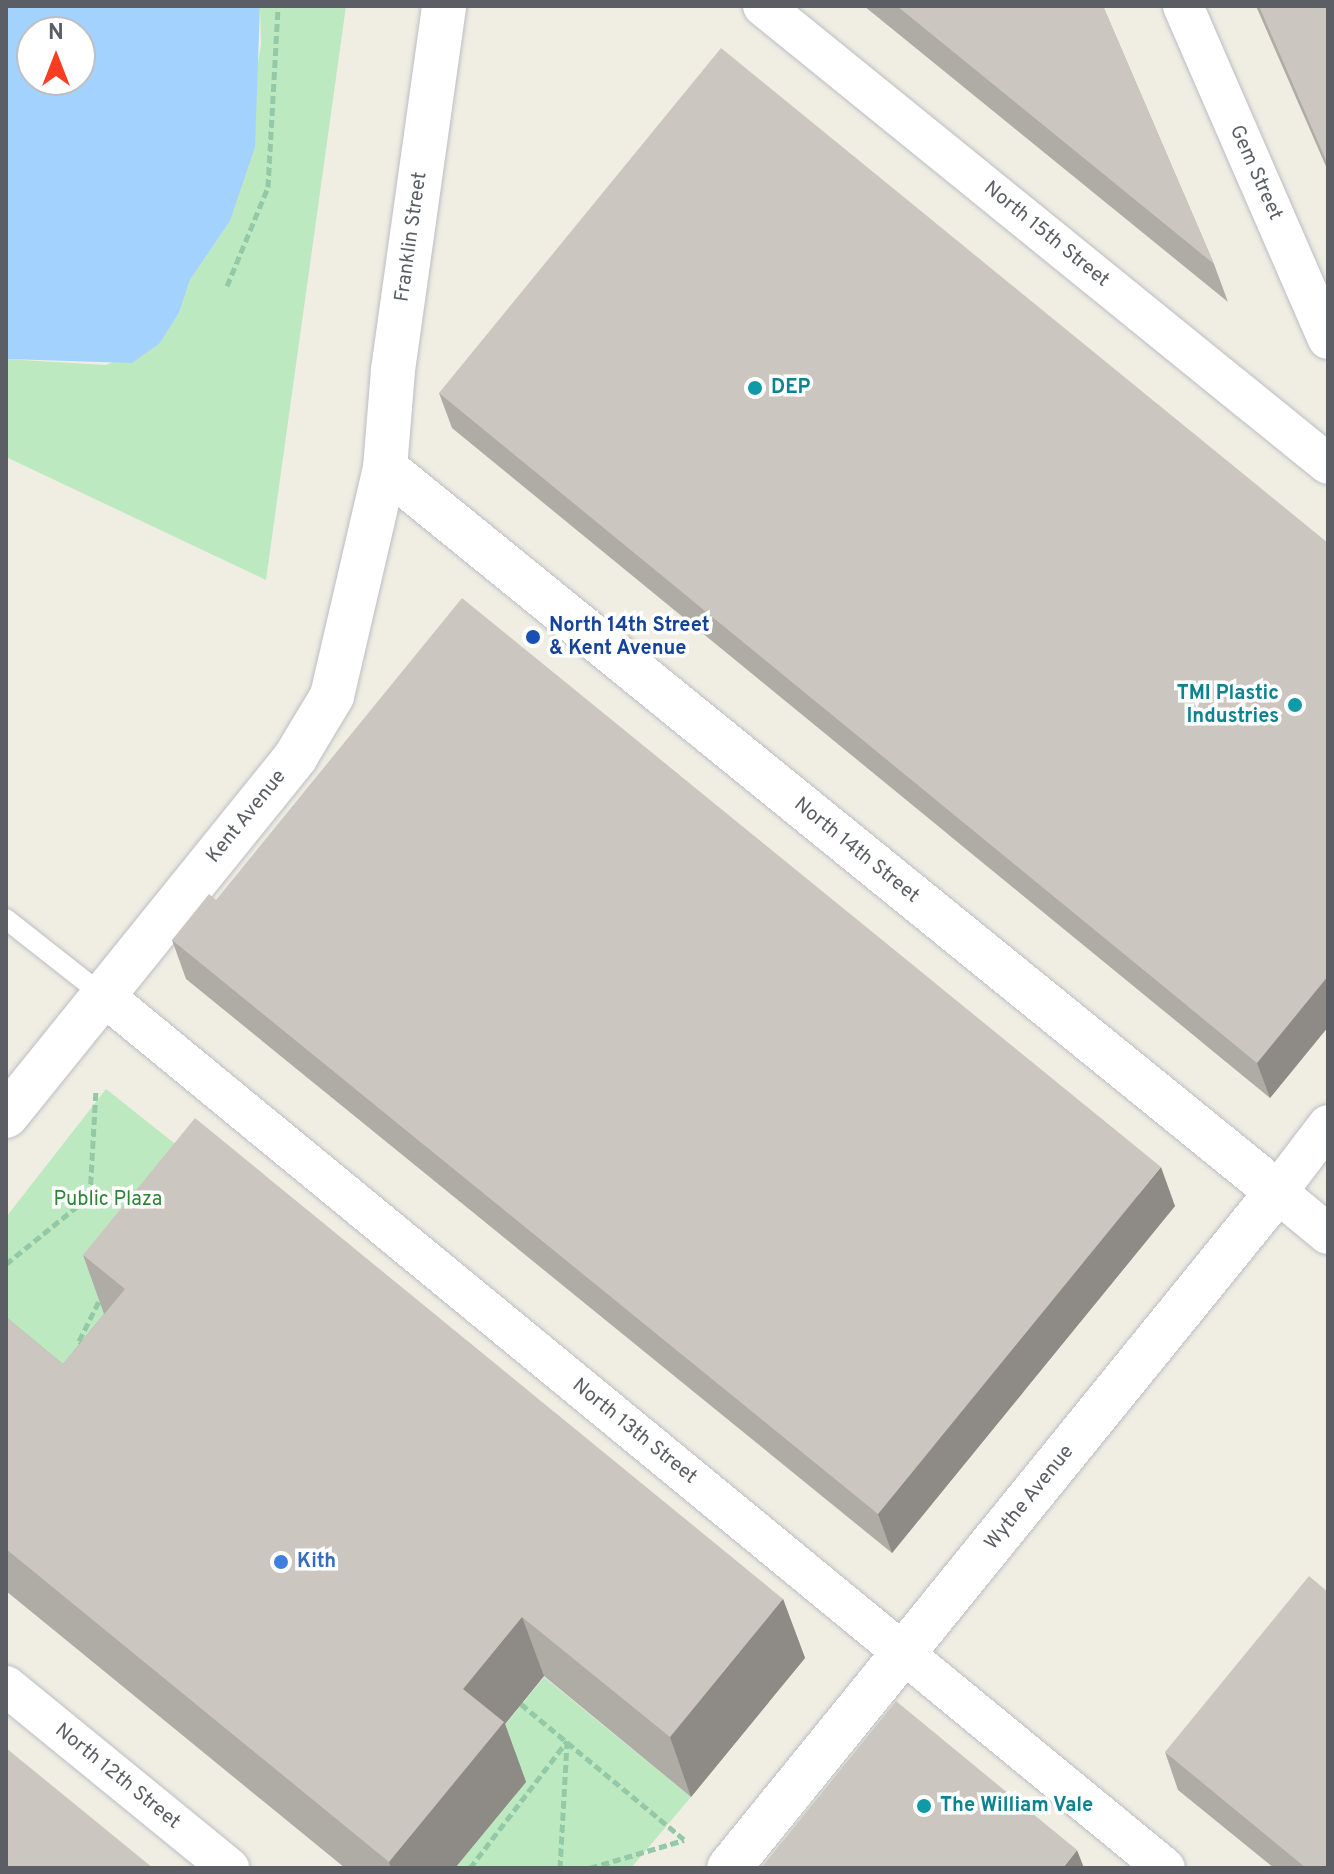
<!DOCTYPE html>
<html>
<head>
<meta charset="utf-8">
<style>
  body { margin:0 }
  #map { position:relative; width:1334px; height:1874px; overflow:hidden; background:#f0eee3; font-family:Overpass,sans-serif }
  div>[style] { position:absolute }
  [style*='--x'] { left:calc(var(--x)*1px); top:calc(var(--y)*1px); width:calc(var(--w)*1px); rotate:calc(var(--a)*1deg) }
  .green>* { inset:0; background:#bde9c0 }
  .water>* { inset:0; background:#a4d2ff }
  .path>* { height:5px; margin-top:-2.5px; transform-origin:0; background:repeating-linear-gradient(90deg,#94c9a7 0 8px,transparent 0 12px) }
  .roads { filter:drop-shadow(0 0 2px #bbbdc3) drop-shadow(0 0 2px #bbbdc3) }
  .service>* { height:20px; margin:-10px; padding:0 10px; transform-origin:10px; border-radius:10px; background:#fff }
  .minor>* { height:40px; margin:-20px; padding:0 20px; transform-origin:20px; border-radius:20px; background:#fff }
  .secondary>* { height:44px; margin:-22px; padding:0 22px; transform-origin:22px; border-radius:22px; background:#fff }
  .wall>* { inset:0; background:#afaba5 }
  .shaded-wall>* { inset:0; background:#8e8b86 }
  .building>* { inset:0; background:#cbc7c0 }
  .dots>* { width:22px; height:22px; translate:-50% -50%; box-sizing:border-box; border:4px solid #fff; border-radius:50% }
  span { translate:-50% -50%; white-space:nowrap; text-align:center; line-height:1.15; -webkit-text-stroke:7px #fff; paint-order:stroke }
  .street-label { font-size:20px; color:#5b5f65 }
  .culture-label { font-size:20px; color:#0d838f; font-weight:700 }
  .left { translate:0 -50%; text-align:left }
  .right { translate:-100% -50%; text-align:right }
  .transit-label { font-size:20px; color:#164399; font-weight:700 }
  .park-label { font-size:20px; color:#2c8435 }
  .shop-label { font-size:20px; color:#366cbe; font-weight:700 }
  .frame { position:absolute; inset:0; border:8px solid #5b5f65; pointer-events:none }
  .north { position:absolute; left:16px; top:16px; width:80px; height:80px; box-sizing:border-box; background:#fff; border:2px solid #bdbfc1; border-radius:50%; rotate:0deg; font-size:22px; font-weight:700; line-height:32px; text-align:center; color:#5b5f65 }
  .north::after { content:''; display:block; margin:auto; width:28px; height:36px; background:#f93d20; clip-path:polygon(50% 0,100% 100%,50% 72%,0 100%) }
</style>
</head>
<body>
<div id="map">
  <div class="green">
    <i style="clip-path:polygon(260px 6px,346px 6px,266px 580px,6px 457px,6px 359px,106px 365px,160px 343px,179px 313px,190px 280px,230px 221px,261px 45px)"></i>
    <i style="clip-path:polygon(106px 1089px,217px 1177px,85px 1423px,6px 1359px,6px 1217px)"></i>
    <i style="clip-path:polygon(544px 1677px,691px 1797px,631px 1868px,455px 1868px,525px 1782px,485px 1749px)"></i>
  </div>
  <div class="water">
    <i style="clip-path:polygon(evenodd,6px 6px,260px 6px,255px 147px,230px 221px,190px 280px,179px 313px,160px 343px,132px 363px,6px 359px,6px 6px,32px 32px,80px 32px,80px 80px,32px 80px,32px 32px)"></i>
  </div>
  <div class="path">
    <i style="--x:227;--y:286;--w:107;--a:-67.5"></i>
    <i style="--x:268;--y:187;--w:181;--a:-86.8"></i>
    <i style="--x:90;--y:1196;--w:39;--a:18"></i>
    <i style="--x:6;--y:1264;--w:108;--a:-39"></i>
    <i style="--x:90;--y:1196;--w:106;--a:-86.8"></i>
    <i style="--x:86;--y:1346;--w:9;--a:-144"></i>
    <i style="--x:79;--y:1341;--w:49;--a:-63.4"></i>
    <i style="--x:521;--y:1704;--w:213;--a:39.7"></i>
    <i style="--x:470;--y:1868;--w:160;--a:-52.6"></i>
    <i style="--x:560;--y:1868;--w:127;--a:-86.8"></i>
    <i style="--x:590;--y:1868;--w:98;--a:-16.6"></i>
  </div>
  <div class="roads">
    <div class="service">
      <i style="--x:6;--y:919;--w:125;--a:38.2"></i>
    </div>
    <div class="minor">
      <i style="--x:763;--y:6;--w:727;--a:39.03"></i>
      <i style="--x:1183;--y:6;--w:363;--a:66.5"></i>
      <i style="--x:104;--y:996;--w:1373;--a:39.42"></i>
      <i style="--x:1328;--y:1125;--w:84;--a:127.3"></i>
      <i style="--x:1277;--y:1192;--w:66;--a:39.5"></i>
      <i style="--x:6;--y:1686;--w:288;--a:39.2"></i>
    </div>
    <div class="secondary">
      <i style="--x:385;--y:468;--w:1149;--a:39.06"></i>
      <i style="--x:1277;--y:1192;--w:870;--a:129.03"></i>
      <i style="--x:6;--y:1116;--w:462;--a:-51.1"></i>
      <i style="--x:296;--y:756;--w:70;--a:-59"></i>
      <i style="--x:332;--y:696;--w:234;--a:-76.9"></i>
      <i style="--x:385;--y:468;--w:98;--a:-85.3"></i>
      <i style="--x:393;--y:370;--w:368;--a:-82"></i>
    </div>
  </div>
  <div class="wall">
    <i style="clip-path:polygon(864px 6px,1103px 6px,1214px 264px,1228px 302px)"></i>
    <i style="clip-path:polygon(1256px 6px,1328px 6px,1328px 171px)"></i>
    <i style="clip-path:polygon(439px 393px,1328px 543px,1328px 1027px,1270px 1098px,452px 428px)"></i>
    <i style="clip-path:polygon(216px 900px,1175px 1206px,892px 1553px,186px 979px,172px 940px)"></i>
    <i style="clip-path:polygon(83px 1255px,783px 1599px,805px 1658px,691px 1797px,544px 1676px,505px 1724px,526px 1782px,455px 1868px,345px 1868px,6px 1591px,6px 1317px,63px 1364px,104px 1314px)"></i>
    <i style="clip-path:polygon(1165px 1752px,1328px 1868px,1274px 1868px,1178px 1790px)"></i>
  </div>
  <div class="shaded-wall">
    <i style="clip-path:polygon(1328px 976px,1328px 1027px,1270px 1098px,1257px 1063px)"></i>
    <i style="clip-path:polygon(1161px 1167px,1175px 1206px,892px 1553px,878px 1514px)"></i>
    <i style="clip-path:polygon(783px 1599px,805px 1658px,691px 1797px,670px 1737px)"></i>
    <i style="clip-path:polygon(522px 1617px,544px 1676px,505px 1724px,526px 1782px,455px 1868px,391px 1868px,389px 1862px,463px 1689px)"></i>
    <i style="clip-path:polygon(1077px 1850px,1084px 1868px,1063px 1868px)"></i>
  </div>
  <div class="building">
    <i style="clip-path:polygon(897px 6px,1103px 6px,1214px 264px)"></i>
    <i style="clip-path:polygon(1259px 6px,1328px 6px,1328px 165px)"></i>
    <i style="clip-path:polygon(721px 48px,1328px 543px,1328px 976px,1257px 1063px,439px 393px)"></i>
    <i style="clip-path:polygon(462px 598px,1161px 1167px,878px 1514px,172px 940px,209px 894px,216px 900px)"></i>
    <i style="clip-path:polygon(195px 1118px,783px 1599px,670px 1737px,522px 1617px,463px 1689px,504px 1722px,389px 1862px,6px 1549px,6px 1317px,63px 1364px,125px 1289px,83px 1255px)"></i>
    <i style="clip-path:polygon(1309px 1576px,1328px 1592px,1328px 1868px,1306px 1868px,1165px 1752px)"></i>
    <i style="clip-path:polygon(896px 1701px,1077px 1850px,1063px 1868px,761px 1868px)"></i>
    <i style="clip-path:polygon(6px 1748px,153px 1868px,6px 1868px)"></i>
  </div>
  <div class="dots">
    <i style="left:755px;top:388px;background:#0f9aa8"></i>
    <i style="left:533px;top:637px;background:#1a4fb4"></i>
    <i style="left:1295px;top:705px;background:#0f9aa8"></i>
    <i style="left:281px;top:1562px;background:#3f7fe0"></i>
    <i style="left:924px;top:1806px;background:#0f9aa8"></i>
  </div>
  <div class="street-label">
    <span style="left:1255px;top:173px;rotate:66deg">Gem Street</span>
    <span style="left:1046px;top:235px;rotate:39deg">North 15th Street</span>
    <span style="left:412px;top:237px;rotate:-82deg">Franklin Street</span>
    <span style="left:247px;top:817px;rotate:-51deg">Kent Avenue</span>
    <span style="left:856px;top:851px;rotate:39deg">North 14th Street</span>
    <span style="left:634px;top:1432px;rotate:39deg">North 13th Street</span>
    <span style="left:1030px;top:1498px;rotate:-51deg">Wythe Avenue</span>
    <span style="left:117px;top:1777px;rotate:39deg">North 12th Street</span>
  </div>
  <div class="culture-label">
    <span class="left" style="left:771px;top:388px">DEP</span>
    <span class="right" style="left:1279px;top:706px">TMI Plastic<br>Industries</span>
    <span class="left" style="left:940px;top:1806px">The William Vale</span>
  </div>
  <div class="transit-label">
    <span class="left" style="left:549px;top:638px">North 14th Street<br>&amp; Kent Avenue</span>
  </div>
  <div class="park-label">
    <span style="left:108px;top:1200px">Public Plaza</span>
  </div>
  <div class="shop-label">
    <span class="left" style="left:297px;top:1562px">Kith</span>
  </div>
  <div class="frame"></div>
  <div class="north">N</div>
</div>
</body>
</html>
